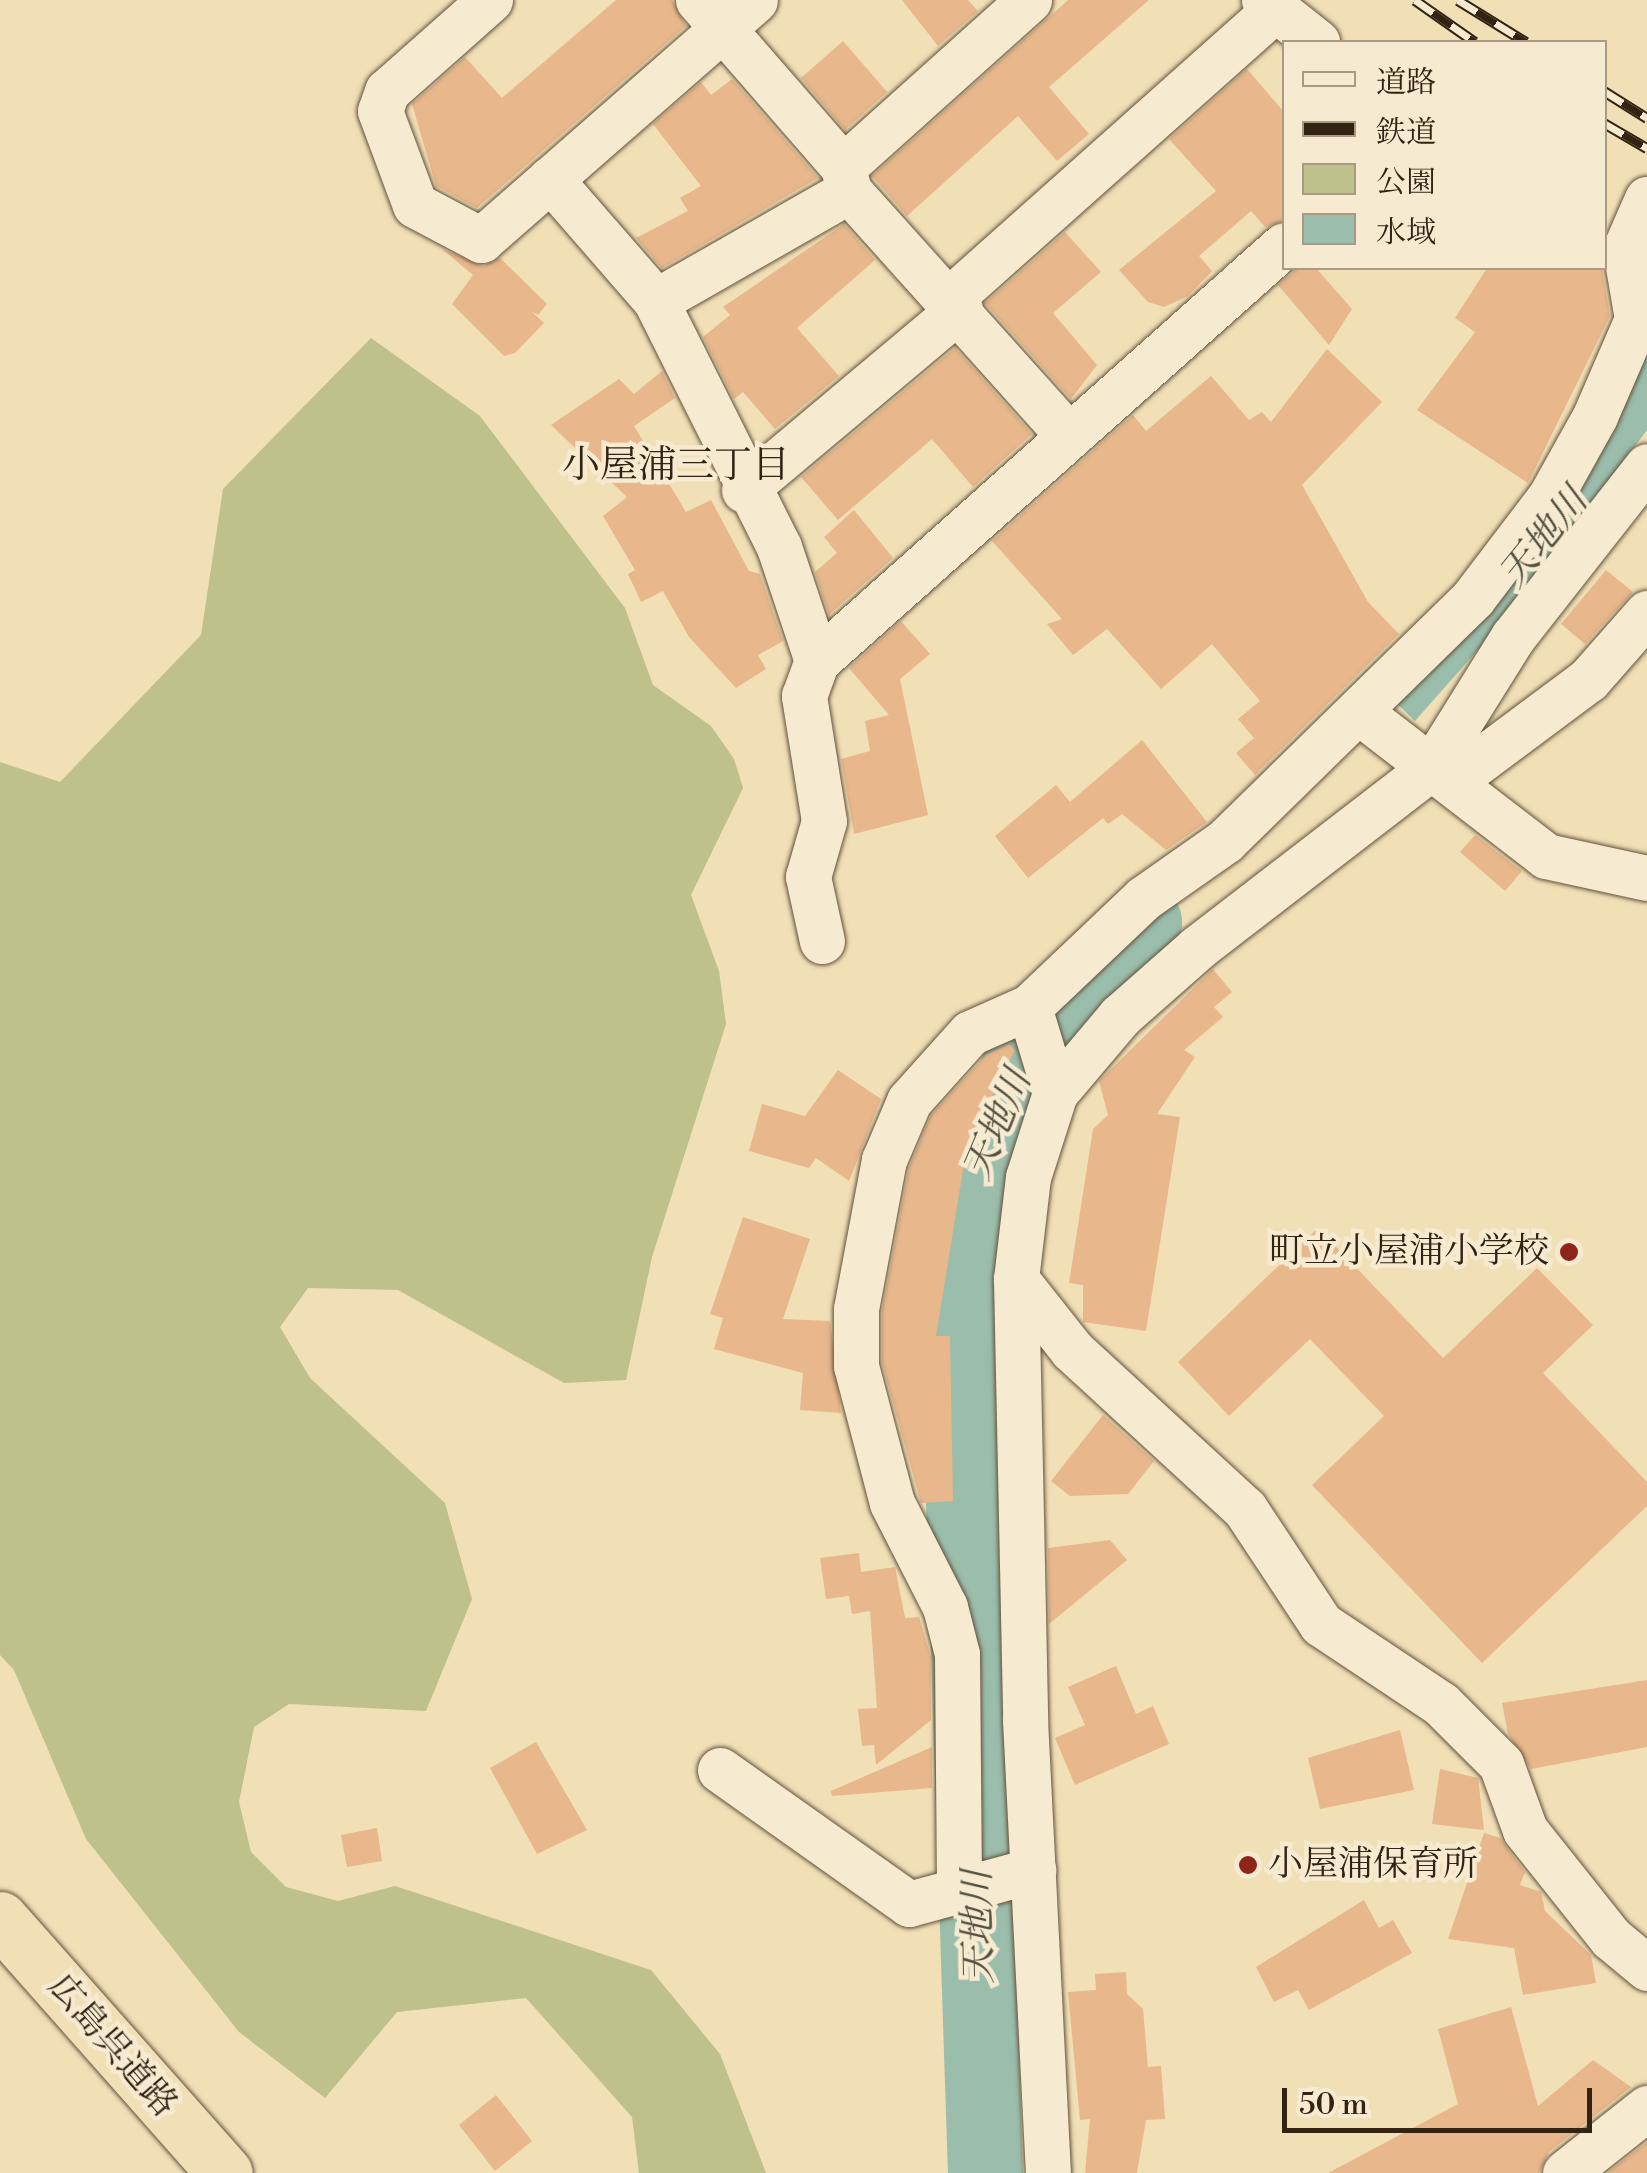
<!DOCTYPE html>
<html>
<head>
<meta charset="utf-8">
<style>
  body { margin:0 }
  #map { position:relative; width:1647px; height:2173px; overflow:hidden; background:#f1dfb6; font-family:"Libre Bodoni","Noto Serif JP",serif }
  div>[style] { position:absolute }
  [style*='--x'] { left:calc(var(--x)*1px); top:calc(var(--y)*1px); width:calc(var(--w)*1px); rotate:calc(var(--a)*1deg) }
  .green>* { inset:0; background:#bec18b }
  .water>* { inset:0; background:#9bbdac }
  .river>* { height:75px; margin:-37.5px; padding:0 37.5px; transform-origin:37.5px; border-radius:37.5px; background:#9bbdac }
  .building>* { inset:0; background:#e8b78c }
  .roads { filter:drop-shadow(0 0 2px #62523c) drop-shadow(0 0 2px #62523c) }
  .minor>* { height:45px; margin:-22.5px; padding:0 22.5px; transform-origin:22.5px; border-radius:22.5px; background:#f6ead0 }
  .motorway>* { height:55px; margin:-27.5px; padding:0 27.5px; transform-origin:27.5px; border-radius:27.5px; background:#f1dfb6 }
  .rail>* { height:11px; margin-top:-5.5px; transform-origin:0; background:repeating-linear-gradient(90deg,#f6ead0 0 22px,#322313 0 44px); box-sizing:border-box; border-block:2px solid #322313 }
  .dots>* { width:28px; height:28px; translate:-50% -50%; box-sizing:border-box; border:5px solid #f6ead0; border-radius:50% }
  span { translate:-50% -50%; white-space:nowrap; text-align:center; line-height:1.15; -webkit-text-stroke:9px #f6ead0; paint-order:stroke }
  .poi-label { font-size:35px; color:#322313 }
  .right { translate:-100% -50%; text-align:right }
  .left { translate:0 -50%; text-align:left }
  .street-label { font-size:35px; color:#322313 }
  .neighbourhood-label { font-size:38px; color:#322313 }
  .water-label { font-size:38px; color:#525141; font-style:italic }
  .legend { position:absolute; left:1282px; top:40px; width:325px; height:230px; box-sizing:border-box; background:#f6ead0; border:2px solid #a89a84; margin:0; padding:12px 18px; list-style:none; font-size:30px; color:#322313 }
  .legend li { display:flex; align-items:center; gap:20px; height:50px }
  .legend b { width:50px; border:2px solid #a89a84 }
  .scale { position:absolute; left:1282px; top:2088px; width:310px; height:45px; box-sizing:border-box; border:5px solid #322313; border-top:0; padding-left:12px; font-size:30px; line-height:35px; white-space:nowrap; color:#322313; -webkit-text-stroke:8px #f6ead0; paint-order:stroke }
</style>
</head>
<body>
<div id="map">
  <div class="green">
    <i style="clip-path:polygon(371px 338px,480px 416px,625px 608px,653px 685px,711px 726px,734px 759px,743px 788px,691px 895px,719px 971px,726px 1024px,652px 1257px,626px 1380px,564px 1383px,398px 1290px,308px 1288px,280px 1327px,310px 1378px,445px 1503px,472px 1599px,426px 1711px,289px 1704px,254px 1727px,239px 1802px,251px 1852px,286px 1887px,338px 1901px,395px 1886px,651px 1970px,720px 2054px,766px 2173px,639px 2173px,632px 2117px,526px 1998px,397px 2012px,325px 2098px,239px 2032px,86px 1839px,14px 1670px,0 1655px,0 762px,60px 782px,201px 635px,223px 489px)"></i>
  </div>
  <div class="water">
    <i style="clip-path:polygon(1647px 283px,1647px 430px,1513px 610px,1415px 721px,1381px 688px,1533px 506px)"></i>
  </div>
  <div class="river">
    <i style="--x:985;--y:2173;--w:822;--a:-91.88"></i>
    <i style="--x:958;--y:1351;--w:176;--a:-86.4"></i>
    <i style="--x:969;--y:1175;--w:115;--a:-65.4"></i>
    <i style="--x:1017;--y:1070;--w:139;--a:-52.9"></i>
    <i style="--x:1101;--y:959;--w:57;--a:-40.7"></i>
  </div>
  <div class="building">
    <i style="clip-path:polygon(616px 0,672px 0,686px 26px,477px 208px,436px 186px,412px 104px,465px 57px,502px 98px)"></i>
    <i style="clip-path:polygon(902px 0,968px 0,978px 11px,938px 46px)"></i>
    <i style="clip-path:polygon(1068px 0,1149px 0,1049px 87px,1089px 134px,1057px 161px,1018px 116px,907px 216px,872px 176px)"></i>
    <i style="clip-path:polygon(843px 41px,887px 92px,845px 130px,801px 78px)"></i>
    <i style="clip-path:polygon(1247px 69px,1284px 112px,1284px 220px,1265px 227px,1251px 211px,1199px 256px,1212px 271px,1188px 296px,1164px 307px,1148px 302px,1119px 270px,1216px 191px,1169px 139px)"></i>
    <i style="clip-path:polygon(732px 79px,818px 178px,662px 268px,636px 238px,688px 211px,680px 198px,701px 186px,653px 124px,701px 82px,711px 95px)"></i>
    <i style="clip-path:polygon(844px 224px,875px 260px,797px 328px,839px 376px,775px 429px,743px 392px,734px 399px,703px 337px,730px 315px,723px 307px)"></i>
    <i style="clip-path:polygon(1065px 232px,1101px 272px,1053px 313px,1097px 365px,1071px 399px,985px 303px)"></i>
    <i style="clip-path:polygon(442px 249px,483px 266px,500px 258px,547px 304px,538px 315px,531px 311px,544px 323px,515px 353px,504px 356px,452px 304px,473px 275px)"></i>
    <i style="clip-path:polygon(1298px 268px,1316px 268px,1352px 309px,1329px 345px,1278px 285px)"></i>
    <i style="clip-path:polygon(1487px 268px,1602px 268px,1610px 316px,1528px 483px,1417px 410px,1475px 332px,1455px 318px)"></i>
    <i style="clip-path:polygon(955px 348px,1032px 434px,973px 487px,932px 439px,838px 520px,801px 477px)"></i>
    <i style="clip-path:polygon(1327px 349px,1382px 402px,1302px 485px,1368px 602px,1399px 634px,1255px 775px,1236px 753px,1254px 738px,1238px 719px,1260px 701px,1212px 644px,1161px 689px,1107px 629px,1073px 655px,1047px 624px,1062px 619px,992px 541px,1133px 415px,1146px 431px,1211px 376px,1249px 420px,1262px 412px,1271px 422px)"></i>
    <i style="clip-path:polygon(662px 371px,675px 398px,634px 426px,686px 512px,711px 500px,749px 571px,760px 574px,783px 641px,758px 655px,766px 669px,736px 688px,689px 637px,663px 591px,641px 602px,628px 574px,635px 570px,603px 516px,627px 497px,551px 425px,619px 379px,634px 394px)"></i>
    <i style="clip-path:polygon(854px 510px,893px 558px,829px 615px,815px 572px,837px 553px,824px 537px)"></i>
    <i style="clip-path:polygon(1606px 570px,1633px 592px,1585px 644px,1561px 624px)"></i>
    <i style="clip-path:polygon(901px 621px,930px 654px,900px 679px,928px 815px,854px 834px,841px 759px,870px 751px,865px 721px,889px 715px,849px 668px)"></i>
    <i style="clip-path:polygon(1142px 740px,1207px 822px,1166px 850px,1122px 814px,1108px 824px,1103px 818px,1028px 878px,995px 836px,1056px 785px,1070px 802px)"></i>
    <i style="clip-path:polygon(1475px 835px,1522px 871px,1505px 891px,1460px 852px)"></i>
    <i style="clip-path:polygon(1213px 969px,1232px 992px,1214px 1007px,1223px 1017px,1184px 1050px,1195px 1057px,1157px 1114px,1180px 1117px,1146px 1331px,1083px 1322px,1083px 1285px,1069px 1283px,1093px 1129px,1108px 1115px,1099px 1081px)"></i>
    <i style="clip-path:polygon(1009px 1044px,1015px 1050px,967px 1145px,936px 1336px,950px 1336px,953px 1501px,921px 1503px,882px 1363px,882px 1311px,909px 1168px,931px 1115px,986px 1055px)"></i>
    <i style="clip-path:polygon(838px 1070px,881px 1099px,849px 1181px,816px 1158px,809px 1168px,749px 1151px,762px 1104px,805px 1116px)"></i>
    <i style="clip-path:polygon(743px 1217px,810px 1239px,783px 1319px,830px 1321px,841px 1413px,800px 1410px,803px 1373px,714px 1349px,723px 1318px,710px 1314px)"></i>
    <i style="clip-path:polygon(1318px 1228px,1443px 1358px,1537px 1268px,1593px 1325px,1543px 1373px,1647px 1482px,1647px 1506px,1482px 1663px,1312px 1485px,1384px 1416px,1310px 1339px,1229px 1416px,1178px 1362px)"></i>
    <i style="clip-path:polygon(1103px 1415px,1154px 1461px,1128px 1494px,1070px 1496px,1051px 1481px)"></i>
    <i style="clip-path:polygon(1110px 1540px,1127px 1560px,1049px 1624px,1048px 1548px)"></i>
    <i style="clip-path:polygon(859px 1553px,861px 1572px,895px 1567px,905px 1618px,919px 1617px,931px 1657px,931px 1720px,876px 1765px,874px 1745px,862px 1746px,858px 1709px,877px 1708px,870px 1611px,852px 1614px,849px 1596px,826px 1599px,820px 1558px)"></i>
    <i style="clip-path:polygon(1116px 1666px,1136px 1714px,1153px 1706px,1169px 1744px,1075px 1785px,1055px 1738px,1085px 1725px,1068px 1687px)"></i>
    <i style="clip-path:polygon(1647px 1680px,1647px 1747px,1531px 1769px,1508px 1734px,1502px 1703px)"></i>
    <i style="clip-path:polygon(1400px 1730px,1414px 1790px,1320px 1809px,1308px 1758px)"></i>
    <i style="clip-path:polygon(536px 1742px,587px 1830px,537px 1854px,490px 1768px)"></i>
    <i style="clip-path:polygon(932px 1747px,932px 1788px,832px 1796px,831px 1791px)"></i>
    <i style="clip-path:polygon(1440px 1769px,1478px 1778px,1484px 1830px,1432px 1824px)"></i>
    <i style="clip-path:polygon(377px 1828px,382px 1861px,347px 1867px,341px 1835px)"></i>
    <i style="clip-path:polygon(1484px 1833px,1500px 1838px,1525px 1872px,1520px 1885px,1541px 1892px,1545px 1911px,1591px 1955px,1596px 1983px,1523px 1995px,1514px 1948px,1448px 1939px)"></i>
    <i style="clip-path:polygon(1364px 1900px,1379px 1928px,1393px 1920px,1412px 1953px,1309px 2010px,1298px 1990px,1274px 2002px,1256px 1967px)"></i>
    <i style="clip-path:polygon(1126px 1972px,1127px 1994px,1143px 2009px,1148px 2067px,1161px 2066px,1165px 2119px,1146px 2120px,1137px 2173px,1085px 2173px,1090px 2119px,1080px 2120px,1068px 1992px,1096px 1990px,1095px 1974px)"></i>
    <i style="clip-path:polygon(1511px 2007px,1538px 2106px,1593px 2060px,1631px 2087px,1549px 2152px,1539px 2173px,1328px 2173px,1458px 2104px,1438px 2029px)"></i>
    <i style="clip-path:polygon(496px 2095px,532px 2141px,495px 2171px,459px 2125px)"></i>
    <i style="clip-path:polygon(1647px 2142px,1647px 2173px,1607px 2173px)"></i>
  </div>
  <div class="roads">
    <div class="minor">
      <i style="--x:490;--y:0;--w:137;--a:138.5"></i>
      <i style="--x:387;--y:91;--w:21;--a:109"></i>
      <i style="--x:380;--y:111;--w:100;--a:69.6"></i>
      <i style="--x:415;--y:205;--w:75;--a:27.9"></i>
      <i style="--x:481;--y:240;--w:364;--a:-41.2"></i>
      <i style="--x:698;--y:0;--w:221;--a:49"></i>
      <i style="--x:843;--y:167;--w:25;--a:76"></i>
      <i style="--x:849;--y:191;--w:329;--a:48.1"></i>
      <i style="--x:1264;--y:0;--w:68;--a:38.4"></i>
      <i style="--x:843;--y:167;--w:250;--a:-41.9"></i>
      <i style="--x:550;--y:179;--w:162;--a:49"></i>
      <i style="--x:951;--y:298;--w:433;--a:-41.7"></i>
      <i style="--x:744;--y:490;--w:282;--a:-40"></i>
      <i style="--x:817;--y:661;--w:120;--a:-108.4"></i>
      <i style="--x:779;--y:547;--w:275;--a:-116.6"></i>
      <i style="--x:656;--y:301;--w:222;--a:-29.7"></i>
      <i style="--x:1363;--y:715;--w:231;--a:37.6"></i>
      <i style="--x:1546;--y:856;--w:103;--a:12.3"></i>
      <i style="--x:1455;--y:779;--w:167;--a:-36.7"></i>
      <i style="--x:1589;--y:679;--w:88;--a:-48.7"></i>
      <i style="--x:822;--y:941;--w:66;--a:-102.3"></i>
      <i style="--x:808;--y:877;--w:58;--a:-74.1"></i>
      <i style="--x:824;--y:821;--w:127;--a:-99.1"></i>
      <i style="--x:804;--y:696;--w:37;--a:-70"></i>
      <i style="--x:817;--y:661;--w:625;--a:-41.69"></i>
      <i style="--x:1029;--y:1007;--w:90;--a:73.2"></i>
      <i style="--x:1055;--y:1093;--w:88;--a:107.8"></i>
      <i style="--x:1028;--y:1177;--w:103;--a:96.7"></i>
      <i style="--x:1016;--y:1279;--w:441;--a:88.8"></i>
      <i style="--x:1025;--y:1720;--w:454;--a:87.1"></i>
      <i style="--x:1055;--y:1093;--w:101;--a:-49.8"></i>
      <i style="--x:1120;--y:1016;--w:103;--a:-41.4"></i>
      <i style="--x:1197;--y:948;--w:295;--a:-37.6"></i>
      <i style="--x:1431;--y:768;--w:155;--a:-58"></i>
      <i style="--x:1513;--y:637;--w:217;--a:-51.9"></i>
      <i style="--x:1016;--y:1279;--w:90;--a:51.7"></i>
      <i style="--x:1072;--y:1350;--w:235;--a:42.6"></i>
      <i style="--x:1245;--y:1509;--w:138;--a:56.5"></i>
      <i style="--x:1321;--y:1624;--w:144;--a:33.7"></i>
      <i style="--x:1441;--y:1704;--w:85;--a:45"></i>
      <i style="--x:1501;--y:1764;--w:70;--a:70"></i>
      <i style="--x:1525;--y:1830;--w:138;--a:51.5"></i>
      <i style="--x:1611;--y:1938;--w:47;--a:39.8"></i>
      <i style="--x:720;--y:1770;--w:232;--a:35.3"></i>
      <i style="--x:909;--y:1904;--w:129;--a:-15.3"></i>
      <i style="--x:959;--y:1885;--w:231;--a:-90.5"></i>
      <i style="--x:957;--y:1654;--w:49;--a:-104.3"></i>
      <i style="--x:945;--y:1607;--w:117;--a:-117"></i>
      <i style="--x:892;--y:1503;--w:142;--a:-104.7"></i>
      <i style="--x:856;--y:1366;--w:57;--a:-90"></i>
      <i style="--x:856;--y:1309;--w:152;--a:-79.4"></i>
      <i style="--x:884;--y:1160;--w:64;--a:-67"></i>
      <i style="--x:909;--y:1101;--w:91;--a:-48.1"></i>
      <i style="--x:970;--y:1033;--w:64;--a:-23.8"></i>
      <i style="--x:1029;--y:1007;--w:158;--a:-43.5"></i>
      <i style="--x:1144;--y:898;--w:99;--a:-35.1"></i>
      <i style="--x:1225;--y:841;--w:347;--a:-44.4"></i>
      <i style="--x:1473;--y:598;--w:127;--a:-52.7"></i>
      <i style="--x:1550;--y:497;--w:93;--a:-60.9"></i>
      <i style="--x:1595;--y:416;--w:106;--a:-66.6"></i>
      <i style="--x:1637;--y:319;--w:71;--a:-99.7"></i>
      <i style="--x:1625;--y:249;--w:55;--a:-66.3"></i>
      <i style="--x:1565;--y:2173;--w:105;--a:-38.4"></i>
    </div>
    <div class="motorway">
      <i style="--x:0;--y:1919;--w:339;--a:48.5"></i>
    </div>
  </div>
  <div class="rail">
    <i style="--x:1415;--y:0;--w:73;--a:35"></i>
    <i style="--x:1458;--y:0;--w:80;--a:31.7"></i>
    <i style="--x:1604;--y:91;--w:51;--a:32.1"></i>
    <i style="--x:1604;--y:123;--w:50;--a:30.2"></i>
  </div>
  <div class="dots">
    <i style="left:1569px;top:1252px;background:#8f2418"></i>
    <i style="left:1248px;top:1865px;background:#8f2418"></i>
  </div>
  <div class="poi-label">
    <span class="right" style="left:1549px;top:1252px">町立小屋浦小学校</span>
    <span class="left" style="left:1268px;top:1865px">小屋浦保育所</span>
  </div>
  <div class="street-label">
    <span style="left:112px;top:2046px;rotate:49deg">広島呉道路</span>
  </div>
  <div class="neighbourhood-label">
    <span style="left:676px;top:466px">小屋浦三丁目</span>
  </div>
  <div class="water-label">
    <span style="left:1544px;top:538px;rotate:-51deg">天地川</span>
    <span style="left:998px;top:1125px;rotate:-67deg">天地川</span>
    <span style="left:979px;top:1927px;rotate:-91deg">天地川</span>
  </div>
  <ul class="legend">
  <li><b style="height:12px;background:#f6ead0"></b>道路</li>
  <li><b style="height:12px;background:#322313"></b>鉄道</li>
  <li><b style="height:28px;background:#bec18b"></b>公園</li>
  <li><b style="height:28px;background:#9bbdac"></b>水域</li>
  </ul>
  <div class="scale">50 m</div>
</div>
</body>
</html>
